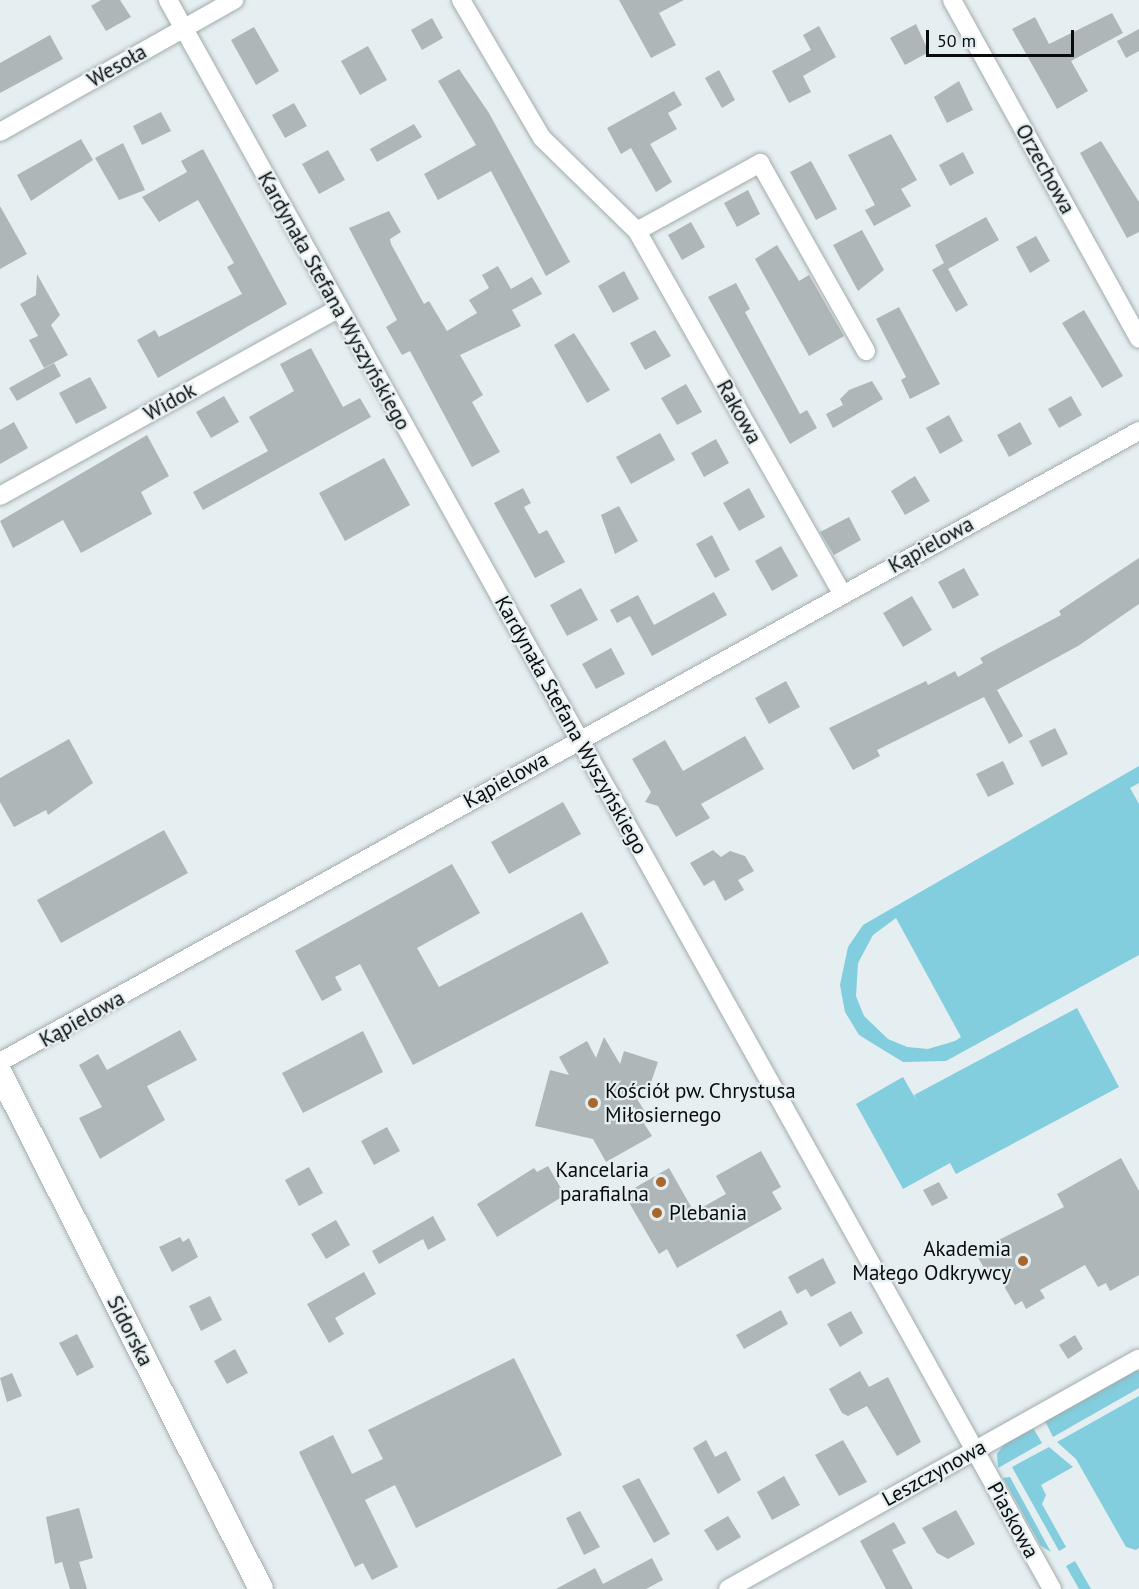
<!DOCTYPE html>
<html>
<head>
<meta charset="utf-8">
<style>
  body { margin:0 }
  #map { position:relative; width:1139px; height:1589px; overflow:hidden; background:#e5eef0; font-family:"PT Sans",sans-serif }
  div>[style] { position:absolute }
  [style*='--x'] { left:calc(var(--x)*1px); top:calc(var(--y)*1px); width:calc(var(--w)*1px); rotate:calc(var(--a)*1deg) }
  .green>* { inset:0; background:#82cdde }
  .building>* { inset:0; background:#aeb6b8 }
  .roads { filter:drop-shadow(0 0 2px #a2abad) drop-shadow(0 0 2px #a2abad) }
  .minor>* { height:18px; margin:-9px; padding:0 9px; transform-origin:9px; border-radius:9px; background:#fff }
  .tertiary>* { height:24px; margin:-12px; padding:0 12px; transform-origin:12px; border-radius:12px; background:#fff }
  .dots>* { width:16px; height:16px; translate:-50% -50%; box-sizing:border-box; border:3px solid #e5eef0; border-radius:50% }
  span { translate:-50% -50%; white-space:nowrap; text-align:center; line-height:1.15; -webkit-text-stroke:4.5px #e5eef0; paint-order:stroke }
  .street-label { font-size:21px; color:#090c0d }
  .poi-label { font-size:21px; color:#090c0d }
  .left { translate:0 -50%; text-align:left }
  .right { translate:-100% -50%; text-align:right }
  .scale { position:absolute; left:926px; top:30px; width:148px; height:27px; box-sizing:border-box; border:3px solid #090c0d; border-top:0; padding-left:8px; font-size:18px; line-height:21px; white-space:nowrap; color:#090c0d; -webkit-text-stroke:4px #e5eef0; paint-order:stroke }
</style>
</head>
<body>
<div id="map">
  <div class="green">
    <i style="clip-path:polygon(evenodd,1139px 766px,1139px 783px,1130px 788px,1139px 804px,1139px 955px,946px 1061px,903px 1062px,859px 1035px,845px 1012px,840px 985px,848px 947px,863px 925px,1139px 766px,896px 918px,961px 1037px,955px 1041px,928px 1049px,907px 1047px,888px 1039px,864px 1016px,856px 996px,858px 963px,873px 935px,896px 918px)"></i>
    <i style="clip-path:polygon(1077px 1008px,1119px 1087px,956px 1174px,950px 1163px,903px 1189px,856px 1104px,903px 1077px,918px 1103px,914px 1095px)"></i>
    <i style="clip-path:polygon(1133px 1370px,1139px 1371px,1139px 1388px,1053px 1437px,1045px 1421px)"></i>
    <i style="clip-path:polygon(1139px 1396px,1139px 1548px,1136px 1550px,1126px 1547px,1076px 1459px,1057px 1442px)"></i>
    <i style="clip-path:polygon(1033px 1428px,1042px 1443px,998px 1468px,997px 1454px,1004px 1444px)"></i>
    <i style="clip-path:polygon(1049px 1447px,1073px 1467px,1041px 1485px,1046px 1495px,1042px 1504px,1066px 1547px,1059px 1551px,1012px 1467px)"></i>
    <i style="clip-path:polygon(1010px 1477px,1046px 1543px,1051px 1552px,1041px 1546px,1003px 1478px)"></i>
    <i style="clip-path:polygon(1075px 1561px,1091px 1589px,1079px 1589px,1066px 1566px)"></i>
  </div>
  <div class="building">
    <i style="clip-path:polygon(101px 0,120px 0,131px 17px,106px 31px,91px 6px)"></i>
    <i style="clip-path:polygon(619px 0,684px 0,659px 13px,676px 45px,651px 58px)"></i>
    <i style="clip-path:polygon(1112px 13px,1123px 33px,1071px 61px,1088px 91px,1057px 109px,1012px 29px,1035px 17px,1049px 44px)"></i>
    <i style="clip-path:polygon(432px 18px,443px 38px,422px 50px,411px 30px)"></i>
    <i style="clip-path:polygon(916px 24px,929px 52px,905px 65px,890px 38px)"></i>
    <i style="clip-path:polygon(819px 26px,836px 57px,803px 76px,811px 92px,789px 103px,772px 71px,811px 50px,803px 35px)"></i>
    <i style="clip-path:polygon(254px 27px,279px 71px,256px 85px,231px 40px)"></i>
    <i style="clip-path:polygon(1139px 29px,1139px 51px,1126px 58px,1117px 41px)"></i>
    <i style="clip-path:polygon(50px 35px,63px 59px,0 93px,0 63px)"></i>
    <i style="clip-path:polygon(368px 46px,387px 80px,360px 95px,341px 61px)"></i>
    <i style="clip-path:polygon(459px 69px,489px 113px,570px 262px,546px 276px,491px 171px,438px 200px,424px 174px,476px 145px,438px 81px)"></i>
    <i style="clip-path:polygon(719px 70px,735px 100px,722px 108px,705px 78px)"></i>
    <i style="clip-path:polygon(959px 81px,973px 110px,947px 123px,934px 97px)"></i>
    <i style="clip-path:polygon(674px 91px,682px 105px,668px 113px,677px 129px,650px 144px,672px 182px,656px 192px,631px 148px,621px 154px,607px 128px)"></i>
    <i style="clip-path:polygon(294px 103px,307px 126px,285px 138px,272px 115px)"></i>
    <i style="clip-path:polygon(161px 112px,171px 131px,142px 145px,133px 126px)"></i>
    <i style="clip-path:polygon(414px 124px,422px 137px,377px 162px,370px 149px)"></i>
    <i style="clip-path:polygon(891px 134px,917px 180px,901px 189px,911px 206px,874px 226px,865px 210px,875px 205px,848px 155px)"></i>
    <i style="clip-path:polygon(81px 139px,93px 160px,31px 201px,17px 175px)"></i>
    <i style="clip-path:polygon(1101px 141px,1139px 202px,1139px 232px,1127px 238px,1080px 153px)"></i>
    <i style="clip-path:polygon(123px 143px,145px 190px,119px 200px,95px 158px)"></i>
    <i style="clip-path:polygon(203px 149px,287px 304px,158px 378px,137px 340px,155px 330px,159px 337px,242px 294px,227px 267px,234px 263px,198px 200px,159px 222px,142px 197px,187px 172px,181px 161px)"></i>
    <i style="clip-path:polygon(328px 150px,345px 180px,319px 194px,302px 164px)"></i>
    <i style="clip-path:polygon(963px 152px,974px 173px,950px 186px,939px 165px)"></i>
    <i style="clip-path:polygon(811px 161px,837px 209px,816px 220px,790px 172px)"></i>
    <i style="clip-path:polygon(748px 190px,760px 214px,737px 227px,724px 203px)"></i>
    <i style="clip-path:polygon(0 206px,27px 254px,0 269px)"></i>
    <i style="clip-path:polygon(389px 211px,401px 232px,390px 239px,391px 244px,424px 304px,429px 301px,447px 331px,477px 313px,469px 300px,489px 288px,482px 275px,498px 266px,511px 289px,532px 277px,542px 294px,512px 310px,521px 326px,460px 355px,483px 395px,472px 402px,500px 452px,472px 467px,410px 351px,402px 355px,386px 327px,397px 320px,349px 228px)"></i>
    <i style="clip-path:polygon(986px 217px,999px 240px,948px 269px,968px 305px,956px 312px,932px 270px,944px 263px,935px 245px)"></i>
    <i style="clip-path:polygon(691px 222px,705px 247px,682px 260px,668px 235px)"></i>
    <i style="clip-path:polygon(862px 230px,884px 270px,858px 291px,833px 245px)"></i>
    <i style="clip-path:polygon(1036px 236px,1050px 261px,1030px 273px,1016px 247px)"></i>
    <i style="clip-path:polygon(777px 245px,799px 281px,809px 275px,844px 336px,809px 356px,755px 259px)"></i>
    <i style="clip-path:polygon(624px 271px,639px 299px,613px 313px,598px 286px)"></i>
    <i style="clip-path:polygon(37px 274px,60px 315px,51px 325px,68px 355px,44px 368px,29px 340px,38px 336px,20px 304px,36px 295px)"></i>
    <i style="clip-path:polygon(736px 283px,750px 309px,745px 312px,800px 414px,807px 410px,817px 428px,790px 444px,708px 297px)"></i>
    <i style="clip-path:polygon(899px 307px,940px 384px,910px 399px,901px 380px,906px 377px,876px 319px)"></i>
    <i style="clip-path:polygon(1084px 310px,1123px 376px,1102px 388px,1062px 323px)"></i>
    <i style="clip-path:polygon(655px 330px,671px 356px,645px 370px,630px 343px)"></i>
    <i style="clip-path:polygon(574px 333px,610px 390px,587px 403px,554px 345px)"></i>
    <i style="clip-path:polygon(311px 348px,343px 407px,360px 398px,371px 417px,203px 510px,193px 492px,268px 451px,249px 417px,294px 391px,280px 364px)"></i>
    <i style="clip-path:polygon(54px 363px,61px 376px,17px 401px,9px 388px)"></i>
    <i style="clip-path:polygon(90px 377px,107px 408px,76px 424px,59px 393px)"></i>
    <i style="clip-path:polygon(872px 381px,883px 399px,833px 428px,826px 414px,843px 405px,840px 399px,849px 390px)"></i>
    <i style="clip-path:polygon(686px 384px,702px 412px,677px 425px,661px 398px)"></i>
    <i style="clip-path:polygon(224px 396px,239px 422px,211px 438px,196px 412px)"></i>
    <i style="clip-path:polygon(1071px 396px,1082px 415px,1059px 428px,1048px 409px)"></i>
    <i style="clip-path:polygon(949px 415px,963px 441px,940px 454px,926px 428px)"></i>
    <i style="clip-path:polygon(14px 422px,28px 448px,0 464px,0 430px)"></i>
    <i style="clip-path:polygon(1020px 422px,1032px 444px,1009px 457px,997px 435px)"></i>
    <i style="clip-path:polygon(660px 433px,675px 460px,631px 484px,616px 457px)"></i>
    <i style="clip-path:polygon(147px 435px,169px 476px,141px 492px,152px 514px,81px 553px,63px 520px,13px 548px,0 521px)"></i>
    <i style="clip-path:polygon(716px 439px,729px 463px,704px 477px,691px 453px)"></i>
    <i style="clip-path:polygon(384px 458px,410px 505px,345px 541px,319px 493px)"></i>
    <i style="clip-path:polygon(915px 476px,930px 501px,905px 515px,891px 491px)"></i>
    <i style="clip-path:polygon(523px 488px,531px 503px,524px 507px,539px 534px,547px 530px,565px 562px,535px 578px,494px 503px)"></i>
    <i style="clip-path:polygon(749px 488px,765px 517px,739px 531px,723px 503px)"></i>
    <i style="clip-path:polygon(619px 506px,638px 541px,615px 554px,601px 515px)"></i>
    <i style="clip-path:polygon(849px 517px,861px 540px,834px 555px,820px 532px)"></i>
    <i style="clip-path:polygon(712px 535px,730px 570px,715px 578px,696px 544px)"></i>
    <i style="clip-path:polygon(781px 546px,798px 576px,772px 591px,755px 561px)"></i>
    <i style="clip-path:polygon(1139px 558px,1139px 604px,1078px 646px,997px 690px,1023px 736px,1009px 744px,984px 697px,877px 750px,880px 756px,853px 770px,829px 728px,926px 681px,928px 685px,955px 671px,958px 677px,983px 663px,980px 658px,1061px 615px,1059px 611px)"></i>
    <i style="clip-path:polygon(964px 568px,979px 595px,953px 609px,938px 582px)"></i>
    <i style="clip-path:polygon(581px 588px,598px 620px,567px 636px,550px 605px)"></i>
    <i style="clip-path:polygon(714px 592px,727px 615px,652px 656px,630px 616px,617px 623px,610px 610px,638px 595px,654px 625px)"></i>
    <i style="clip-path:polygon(912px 596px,932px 630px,903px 647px,883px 613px)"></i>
    <i style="clip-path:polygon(611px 648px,625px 674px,596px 689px,582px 664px)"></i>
    <i style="clip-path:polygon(786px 681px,800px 707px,769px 724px,755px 698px)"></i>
    <i style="clip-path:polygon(1055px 728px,1068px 754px,1042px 767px,1029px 741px)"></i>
    <i style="clip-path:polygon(745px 736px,764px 769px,701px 804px,710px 818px,676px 837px,658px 806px,645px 802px,651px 792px,632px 759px,665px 740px,683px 771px)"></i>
    <i style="clip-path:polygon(69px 739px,93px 783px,48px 815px,46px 810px,14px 827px,0 802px,0 778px)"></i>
    <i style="clip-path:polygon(1003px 761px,1014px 784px,988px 797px,976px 774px)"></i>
    <i style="clip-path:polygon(563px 802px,581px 834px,509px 874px,491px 842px)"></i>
    <i style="clip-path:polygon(164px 830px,188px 873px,61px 943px,37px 900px)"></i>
    <i style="clip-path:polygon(713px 850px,721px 857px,730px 851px,745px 856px,754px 871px,738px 880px,744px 890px,725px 901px,714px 880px,704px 886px,690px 863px)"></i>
    <i style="clip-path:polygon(452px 864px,480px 913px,417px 948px,439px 987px,582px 912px,609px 963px,413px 1065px,360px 964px,335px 977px,342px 990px,322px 1001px,295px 951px)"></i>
    <i style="clip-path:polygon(180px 1030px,197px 1060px,147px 1086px,165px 1120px,100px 1159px,79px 1118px,102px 1107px,79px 1065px,98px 1054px,107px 1070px)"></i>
    <i style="clip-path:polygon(363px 1031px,383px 1072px,303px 1113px,282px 1073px)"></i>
    <i style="clip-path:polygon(604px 1037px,620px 1064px,624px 1051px,658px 1062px,648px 1091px,629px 1086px,647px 1115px,638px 1114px,652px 1136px,606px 1162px,593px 1139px,535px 1126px,550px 1070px,569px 1075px,559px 1057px,587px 1041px,596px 1058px)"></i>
    <i style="clip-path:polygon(387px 1127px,400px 1151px,374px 1165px,361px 1141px)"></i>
    <i style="clip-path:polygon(761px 1151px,781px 1187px,772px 1192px,782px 1209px,677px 1268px,667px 1249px,659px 1254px,624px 1194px,669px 1168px,694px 1212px,726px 1194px,716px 1176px)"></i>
    <i style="clip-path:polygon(1121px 1158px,1139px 1191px,1139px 1275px,1110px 1291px,1106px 1283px,1098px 1287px,1085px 1265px,1040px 1290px,1045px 1298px,1026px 1309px,1022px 1301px,1015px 1305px,1005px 1288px,1009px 1273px,984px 1268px,975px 1252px,1064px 1207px,1057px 1194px)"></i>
    <i style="clip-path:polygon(548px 1166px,565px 1195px,497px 1237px,477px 1204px,534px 1168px,537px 1172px)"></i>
    <i style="clip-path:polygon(309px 1167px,323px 1193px,299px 1206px,285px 1180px)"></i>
    <i style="clip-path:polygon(939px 1182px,948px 1198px,932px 1206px,923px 1190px)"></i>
    <i style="clip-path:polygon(433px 1216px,446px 1240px,428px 1250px,423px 1239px,379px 1264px,372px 1251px)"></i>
    <i style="clip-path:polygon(336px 1220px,350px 1245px,326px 1259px,311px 1234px)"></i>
    <i style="clip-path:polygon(180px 1237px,183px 1242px,189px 1238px,198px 1257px,172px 1272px,159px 1247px)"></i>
    <i style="clip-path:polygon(823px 1258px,836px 1283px,811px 1297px,806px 1289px,797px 1294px,788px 1277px)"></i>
    <i style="clip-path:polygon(364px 1272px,376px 1294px,335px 1318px,344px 1334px,329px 1343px,307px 1304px)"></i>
    <i style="clip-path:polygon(210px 1296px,222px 1320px,201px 1331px,189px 1306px)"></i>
    <i style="clip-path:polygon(781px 1310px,788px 1324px,744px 1349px,736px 1335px)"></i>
    <i style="clip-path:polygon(851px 1311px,863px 1333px,840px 1347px,827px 1324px)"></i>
    <i style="clip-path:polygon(77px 1334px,94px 1367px,77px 1376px,59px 1343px)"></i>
    <i style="clip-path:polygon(1075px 1335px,1083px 1349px,1068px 1359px,1059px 1345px)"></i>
    <i style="clip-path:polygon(235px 1349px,248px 1373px,227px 1384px,214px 1361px)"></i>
    <i style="clip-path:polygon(514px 1358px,562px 1455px,416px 1528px,395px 1485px,365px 1500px,398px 1567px,372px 1580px,363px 1563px,355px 1567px,299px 1452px,333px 1435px,352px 1474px,383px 1459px,368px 1430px)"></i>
    <i style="clip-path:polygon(860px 1371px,869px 1387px,888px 1377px,921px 1442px,897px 1456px,867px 1406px,848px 1416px,842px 1413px,829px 1389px)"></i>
    <i style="clip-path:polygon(12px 1373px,22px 1396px,7px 1402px,0 1378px)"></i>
    <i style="clip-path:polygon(706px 1440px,715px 1457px,726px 1451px,741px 1480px,718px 1494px,693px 1448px)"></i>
    <i style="clip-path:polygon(843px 1440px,867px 1482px,839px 1496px,815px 1455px)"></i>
    <i style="clip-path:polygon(784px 1476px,800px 1505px,772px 1520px,757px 1492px)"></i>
    <i style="clip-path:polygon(639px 1478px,670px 1534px,654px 1543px,622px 1486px)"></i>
    <i style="clip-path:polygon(79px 1508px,93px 1558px,79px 1562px,87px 1589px,70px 1589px,62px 1562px,55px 1564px,46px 1517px)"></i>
    <i style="clip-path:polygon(956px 1510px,975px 1544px,948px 1559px,937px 1553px,922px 1528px)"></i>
    <i style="clip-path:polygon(580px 1511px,600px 1547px,584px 1555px,566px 1518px)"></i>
    <i style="clip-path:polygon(728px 1516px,741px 1537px,717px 1551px,704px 1530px)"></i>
    <i style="clip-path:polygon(894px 1522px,906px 1543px,892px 1550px,913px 1589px,886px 1589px,860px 1541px)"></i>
    <i style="clip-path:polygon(652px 1558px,663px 1580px,646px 1589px,556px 1589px,595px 1568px,603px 1584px)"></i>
  </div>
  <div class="roads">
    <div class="minor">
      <i style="--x:168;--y:0;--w:1818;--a:60.91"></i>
      <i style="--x:461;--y:0;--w:160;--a:59.6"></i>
      <i style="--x:542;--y:138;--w:133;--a:44.4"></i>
      <i style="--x:637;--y:231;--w:141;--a:-28.9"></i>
      <i style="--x:760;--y:163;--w:216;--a:60.6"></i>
      <i style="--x:952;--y:0;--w:387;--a:61.1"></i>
      <i style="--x:0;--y:132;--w:269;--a:-29.4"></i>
      <i style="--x:637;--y:231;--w:416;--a:60.5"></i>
      <i style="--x:0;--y:496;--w:388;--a:-29"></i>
      <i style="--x:0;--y:1062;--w:1302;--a:-28.99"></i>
      <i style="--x:728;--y:1589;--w:471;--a:-29.3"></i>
    </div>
    <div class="tertiary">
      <i style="--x:0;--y:1073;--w:578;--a:63.17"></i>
    </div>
  </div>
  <div class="dots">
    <i style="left:593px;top:1103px;background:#a6682e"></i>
    <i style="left:661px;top:1182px;background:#a6682e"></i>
    <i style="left:657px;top:1213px;background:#a6682e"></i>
    <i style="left:1023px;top:1261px;background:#a6682e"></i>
  </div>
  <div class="street-label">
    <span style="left:117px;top:66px;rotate:-30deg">Wesoła</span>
    <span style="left:1045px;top:169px;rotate:61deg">Orzechowa</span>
    <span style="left:334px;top:301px;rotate:61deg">Kardynała Stefana Wyszyńskiego</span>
    <span style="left:170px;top:402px;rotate:-29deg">Widok</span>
    <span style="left:739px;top:412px;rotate:61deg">Rakowa</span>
    <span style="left:931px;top:545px;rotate:-29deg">Kąpielowa</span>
    <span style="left:571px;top:725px;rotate:61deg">Kardynała Stefana Wyszyńskiego</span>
    <span style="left:506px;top:780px;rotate:-29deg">Kąpielowa</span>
    <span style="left:82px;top:1019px;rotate:-29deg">Kąpielowa</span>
    <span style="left:130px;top:1331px;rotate:63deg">Sidorska</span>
    <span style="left:934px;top:1473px;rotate:-29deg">Leszczynowa</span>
    <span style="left:1013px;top:1520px;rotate:61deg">Piaskowa</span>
  </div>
  <div class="poi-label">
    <span class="left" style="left:605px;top:1103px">Kościół pw. Chrystusa<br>Miłosiernego</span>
    <span class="right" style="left:649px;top:1182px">Kancelaria<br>parafialna</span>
    <span class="left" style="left:669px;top:1213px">Plebania</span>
    <span class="right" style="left:1011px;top:1261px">Akademia<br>Małego Odkrywcy</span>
  </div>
  <div class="scale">50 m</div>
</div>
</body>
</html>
